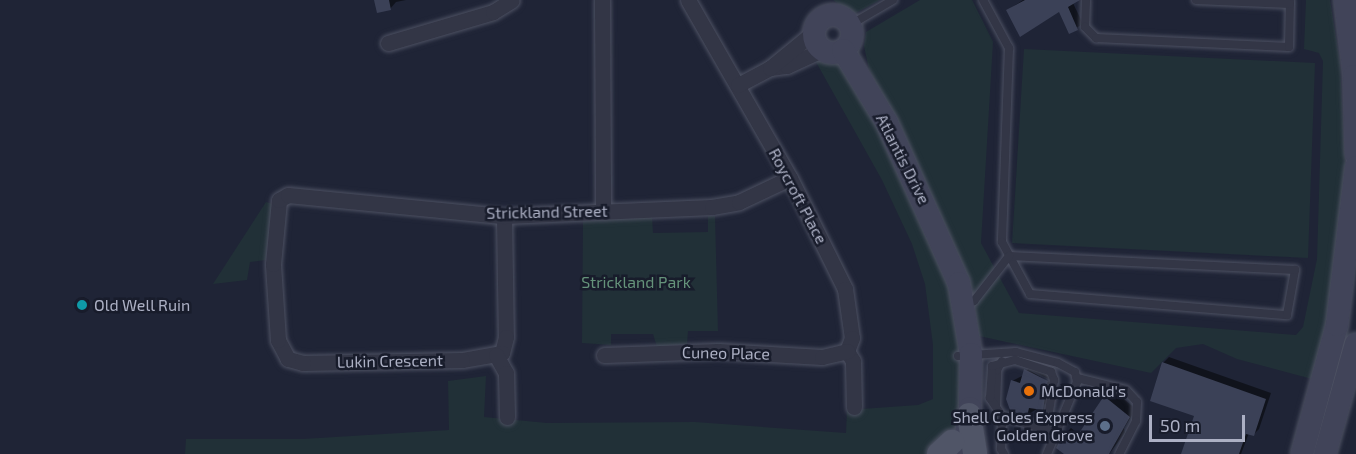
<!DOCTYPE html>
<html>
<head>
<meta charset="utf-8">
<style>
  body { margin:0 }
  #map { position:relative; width:1356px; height:454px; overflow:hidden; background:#1f2436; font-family:"Exo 2",sans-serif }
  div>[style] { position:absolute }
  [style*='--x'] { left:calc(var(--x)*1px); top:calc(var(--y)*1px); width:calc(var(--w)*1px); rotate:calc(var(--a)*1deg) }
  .green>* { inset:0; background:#213037 }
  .shadow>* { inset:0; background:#0007 }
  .building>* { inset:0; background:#3b4157 }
  .round { border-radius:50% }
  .roads { filter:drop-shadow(0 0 2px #4d5162) drop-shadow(0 0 2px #4d5162) }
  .lane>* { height:8px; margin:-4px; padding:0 4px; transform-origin:4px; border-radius:4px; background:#333646 }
  .street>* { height:15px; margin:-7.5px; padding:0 7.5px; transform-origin:7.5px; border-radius:7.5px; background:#333646 }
  .secondary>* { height:22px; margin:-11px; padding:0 11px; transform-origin:11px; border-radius:11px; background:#414459 }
  .secondary>.ring { margin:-11px; padding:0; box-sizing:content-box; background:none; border:22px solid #414459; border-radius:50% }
  .primary>* { height:24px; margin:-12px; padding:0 12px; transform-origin:12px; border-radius:12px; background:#505567 }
  .dots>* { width:16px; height:16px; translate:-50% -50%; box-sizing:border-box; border:3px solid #181c2b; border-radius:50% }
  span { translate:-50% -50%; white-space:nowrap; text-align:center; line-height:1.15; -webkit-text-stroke:5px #181c2b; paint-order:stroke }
  .street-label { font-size:16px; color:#acb0c4 }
  .park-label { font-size:16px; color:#65937a }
  .poi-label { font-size:16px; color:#acb0c4 }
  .left { translate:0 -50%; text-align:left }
  .right { translate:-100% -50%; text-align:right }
  .scale { position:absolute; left:1149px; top:415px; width:96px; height:27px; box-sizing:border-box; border:3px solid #acb0c4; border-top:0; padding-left:8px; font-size:18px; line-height:21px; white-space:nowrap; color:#acb0c4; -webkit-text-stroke:4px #181c2b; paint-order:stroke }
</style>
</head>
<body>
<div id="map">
  <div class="green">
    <i style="clip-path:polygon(833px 0,880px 0,854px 14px)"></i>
    <i style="clip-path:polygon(920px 0,972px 0,993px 42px,981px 243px,1019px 313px,1296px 335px,1303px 327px,1317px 259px,1323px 61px,1319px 53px,1304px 49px,1306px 0,1330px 0,1340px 62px,1346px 183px,1338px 276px,1312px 379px,1237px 359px,1203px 344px,1176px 348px,1151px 373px,979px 336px,973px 291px,869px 69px,864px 46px,866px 32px)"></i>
    <i style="clip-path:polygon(1024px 49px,1315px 63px,1308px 258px,1012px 243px)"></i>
    <i style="clip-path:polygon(843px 50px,945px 247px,964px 362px,956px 443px,938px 454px,185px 454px,186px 439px,303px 439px,449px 430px,448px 381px,486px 376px,484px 417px,547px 423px,695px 422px,846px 433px,847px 410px,918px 405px,933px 399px,933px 345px,925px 284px,912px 244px,882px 180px,816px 62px)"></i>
    <i style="clip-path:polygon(266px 202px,272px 204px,266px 260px,250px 262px,247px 280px,213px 284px)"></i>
    <i style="clip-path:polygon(708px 216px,715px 216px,718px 331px,688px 331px,687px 344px,657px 347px,653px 334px,611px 334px,611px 345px,582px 343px,583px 221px,652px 217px,653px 233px,708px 232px)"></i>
  </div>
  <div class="shadow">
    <i style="clip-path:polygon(375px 0,406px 0,396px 2px,390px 9px)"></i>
    <i style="clip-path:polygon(1023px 0,1076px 0,1073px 3px,1083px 24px,1069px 32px,1059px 10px,1008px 10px)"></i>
    <i style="clip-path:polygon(83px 297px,89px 300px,85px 310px,77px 307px)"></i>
    <i style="clip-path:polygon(1169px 357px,1271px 393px,1259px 429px,1253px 435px,1249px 433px,1241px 454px,1182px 454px,1196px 415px,1163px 363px)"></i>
    <i style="clip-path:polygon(1032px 363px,1054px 373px,1053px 381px,1028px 369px,1053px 385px,1050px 401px,1027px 415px,1012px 381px,1024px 375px)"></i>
    <i style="clip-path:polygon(1113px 390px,1136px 409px,1124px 428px,1125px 433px,1109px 454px,1066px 454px,1064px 435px,1071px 428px,1080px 435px)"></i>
  </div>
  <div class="building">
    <i style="clip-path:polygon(374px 0,389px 0,391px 10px,377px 13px)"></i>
    <i style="clip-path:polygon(1025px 0,1080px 0,1068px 7px,1078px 30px,1069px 34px,1059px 12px,1020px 37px,1006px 10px)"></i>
    <i class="round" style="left:75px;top:298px;width:14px;height:14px"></i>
    <i style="clip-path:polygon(1162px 362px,1266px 399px,1254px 436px,1246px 434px,1239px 454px,1181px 454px,1194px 416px,1150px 401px)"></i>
    <i style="clip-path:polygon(1024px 369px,1048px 381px,1043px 410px,1029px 408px,1027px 417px,1010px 410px,1006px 399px,1011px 380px,1020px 383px)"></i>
    <i style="clip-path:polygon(1104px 396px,1130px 417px,1109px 454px,1064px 454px,1056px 448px,1063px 434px,1073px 442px)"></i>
  </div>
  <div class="roads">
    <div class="lane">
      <i style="--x:983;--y:0;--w:55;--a:61.6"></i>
      <i style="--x:1009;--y:48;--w:194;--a:92.1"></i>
      <i style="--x:1002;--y:242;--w:59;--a:61.7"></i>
      <i style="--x:1030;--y:294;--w:258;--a:4.7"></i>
      <i style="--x:1287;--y:315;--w:46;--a:-79.9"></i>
      <i style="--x:1295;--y:270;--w:286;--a:-177.2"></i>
      <i style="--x:1086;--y:0;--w:27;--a:92"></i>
      <i style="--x:1085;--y:27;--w:16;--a:45"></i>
      <i style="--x:1096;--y:38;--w:193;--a:2.7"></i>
      <i style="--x:1289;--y:47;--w:47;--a:-88.8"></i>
      <i style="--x:1196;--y:0;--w:94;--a:2.4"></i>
      <i style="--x:850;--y:25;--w:50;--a:-30.2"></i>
      <i style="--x:965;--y:305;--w:10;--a:-24"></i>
      <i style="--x:974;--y:301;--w:57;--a:-52.1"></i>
      <i style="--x:958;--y:356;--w:58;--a:-3.9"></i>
      <i style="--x:1016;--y:352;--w:43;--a:14.7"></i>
      <i style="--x:1058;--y:363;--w:19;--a:28"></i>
      <i style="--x:1075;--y:372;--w:10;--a:79"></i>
      <i style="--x:1077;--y:382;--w:78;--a:112.6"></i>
      <i style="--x:1077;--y:378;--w:50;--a:13.8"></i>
      <i style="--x:1126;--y:390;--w:16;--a:47"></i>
      <i style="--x:1137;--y:402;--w:19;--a:93"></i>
      <i style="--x:1136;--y:421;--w:37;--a:117"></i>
      <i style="--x:996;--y:405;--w:35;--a:-88"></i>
      <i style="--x:997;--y:370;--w:10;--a:-61"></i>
      <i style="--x:1002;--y:416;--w:58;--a:17.2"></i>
      <i style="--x:1004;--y:454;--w:6;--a:-121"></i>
      <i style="--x:1001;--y:449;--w:33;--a:-88"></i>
      <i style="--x:1002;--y:416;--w:22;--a:-124"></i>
      <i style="--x:990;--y:398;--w:32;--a:-86"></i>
      <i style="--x:992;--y:366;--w:24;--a:-15"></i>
      <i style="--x:1015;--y:360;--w:38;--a:18"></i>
      <i style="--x:1051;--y:372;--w:9;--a:69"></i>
      <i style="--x:1054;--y:380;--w:51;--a:99.1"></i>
    </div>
    <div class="street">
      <i style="--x:602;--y:0;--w:212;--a:89.7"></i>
      <i style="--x:688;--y:0;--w:205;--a:60.2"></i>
      <i style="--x:790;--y:178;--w:124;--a:63.6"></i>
      <i style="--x:845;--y:289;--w:49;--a:81.9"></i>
      <i style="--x:852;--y:338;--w:14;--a:111"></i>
      <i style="--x:847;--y:351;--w:12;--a:59"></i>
      <i style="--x:853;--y:361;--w:46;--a:88.8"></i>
      <i style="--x:388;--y:43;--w:109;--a:-16.4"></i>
      <i style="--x:493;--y:12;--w:22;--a:-32"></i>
      <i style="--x:770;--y:68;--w:17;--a:-7"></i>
      <i style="--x:787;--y:66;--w:40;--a:-25"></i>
      <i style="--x:738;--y:85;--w:36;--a:-28"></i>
      <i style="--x:770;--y:68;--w:58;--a:-39.4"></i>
      <i style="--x:504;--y:216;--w:121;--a:89.1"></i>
      <i style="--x:506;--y:337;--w:16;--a:104"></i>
      <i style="--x:502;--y:353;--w:41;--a:170.1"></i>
      <i style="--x:462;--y:360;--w:159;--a:178.9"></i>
      <i style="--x:303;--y:363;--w:16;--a:-165"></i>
      <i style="--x:288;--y:359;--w:21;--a:-118"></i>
      <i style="--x:278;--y:340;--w:76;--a:-93.8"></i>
      <i style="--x:273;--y:264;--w:64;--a:-84.6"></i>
      <i style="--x:279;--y:200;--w:10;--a:-29"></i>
      <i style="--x:288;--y:195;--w:217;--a:5.6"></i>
      <i style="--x:504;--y:216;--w:208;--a:-2.5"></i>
      <i style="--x:712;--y:207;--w:27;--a:-10"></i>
      <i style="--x:739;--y:202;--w:56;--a:-25.2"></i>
      <i style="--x:496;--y:355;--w:21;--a:61"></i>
      <i style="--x:506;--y:373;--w:44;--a:88.7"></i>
      <i style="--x:604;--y:355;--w:114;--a:-2"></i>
      <i style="--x:718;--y:351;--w:104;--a:3.3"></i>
      <i style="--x:822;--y:357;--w:26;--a:-13"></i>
    </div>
    <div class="secondary">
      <i style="--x:1345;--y:0;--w:77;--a:83.2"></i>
      <i style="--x:1354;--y:76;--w:78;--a:88.5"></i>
      <i class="ring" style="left:814px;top:15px;width:16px;height:16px"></i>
      <i style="--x:843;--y:50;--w:85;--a:58.9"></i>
      <i style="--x:887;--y:123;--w:175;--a:65.8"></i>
      <i style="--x:959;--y:283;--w:72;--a:80.4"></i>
      <i style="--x:971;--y:354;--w:54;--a:91.1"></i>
      <i style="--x:970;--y:408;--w:47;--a:98.7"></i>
      <i style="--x:1302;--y:454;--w:134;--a:-74.8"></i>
      <i style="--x:1337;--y:325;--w:159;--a:-83.1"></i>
      <i style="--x:1325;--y:454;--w:114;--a:-74.3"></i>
    </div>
    <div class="primary">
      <i style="--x:969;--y:415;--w:39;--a:81"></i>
      <i style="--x:939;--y:454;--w:18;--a:-43"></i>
    </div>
  </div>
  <div class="dots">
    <i style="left:82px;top:305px;background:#0f9aa8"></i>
    <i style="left:1029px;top:391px;background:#e8710a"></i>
    <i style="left:1105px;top:426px;background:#5c6f8a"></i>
  </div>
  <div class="street-label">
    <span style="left:903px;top:159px;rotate:63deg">Atlantis Drive</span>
    <span style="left:798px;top:196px;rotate:62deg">Roycroft Place</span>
    <span style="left:547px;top:212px;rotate:-1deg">Strickland Street</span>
    <span style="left:726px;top:353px;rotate:1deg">Cuneo Place</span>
    <span style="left:390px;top:361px;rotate:-1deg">Lukin Crescent</span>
  </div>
  <div class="park-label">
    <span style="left:636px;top:282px">Strickland Park</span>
  </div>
  <div class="poi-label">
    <span class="left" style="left:94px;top:305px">Old Well Ruin</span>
    <span class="left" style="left:1041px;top:391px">McDonald's</span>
    <span class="right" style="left:1093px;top:426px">Shell Coles Express<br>Golden Grove</span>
  </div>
  <div class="scale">50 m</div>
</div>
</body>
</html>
